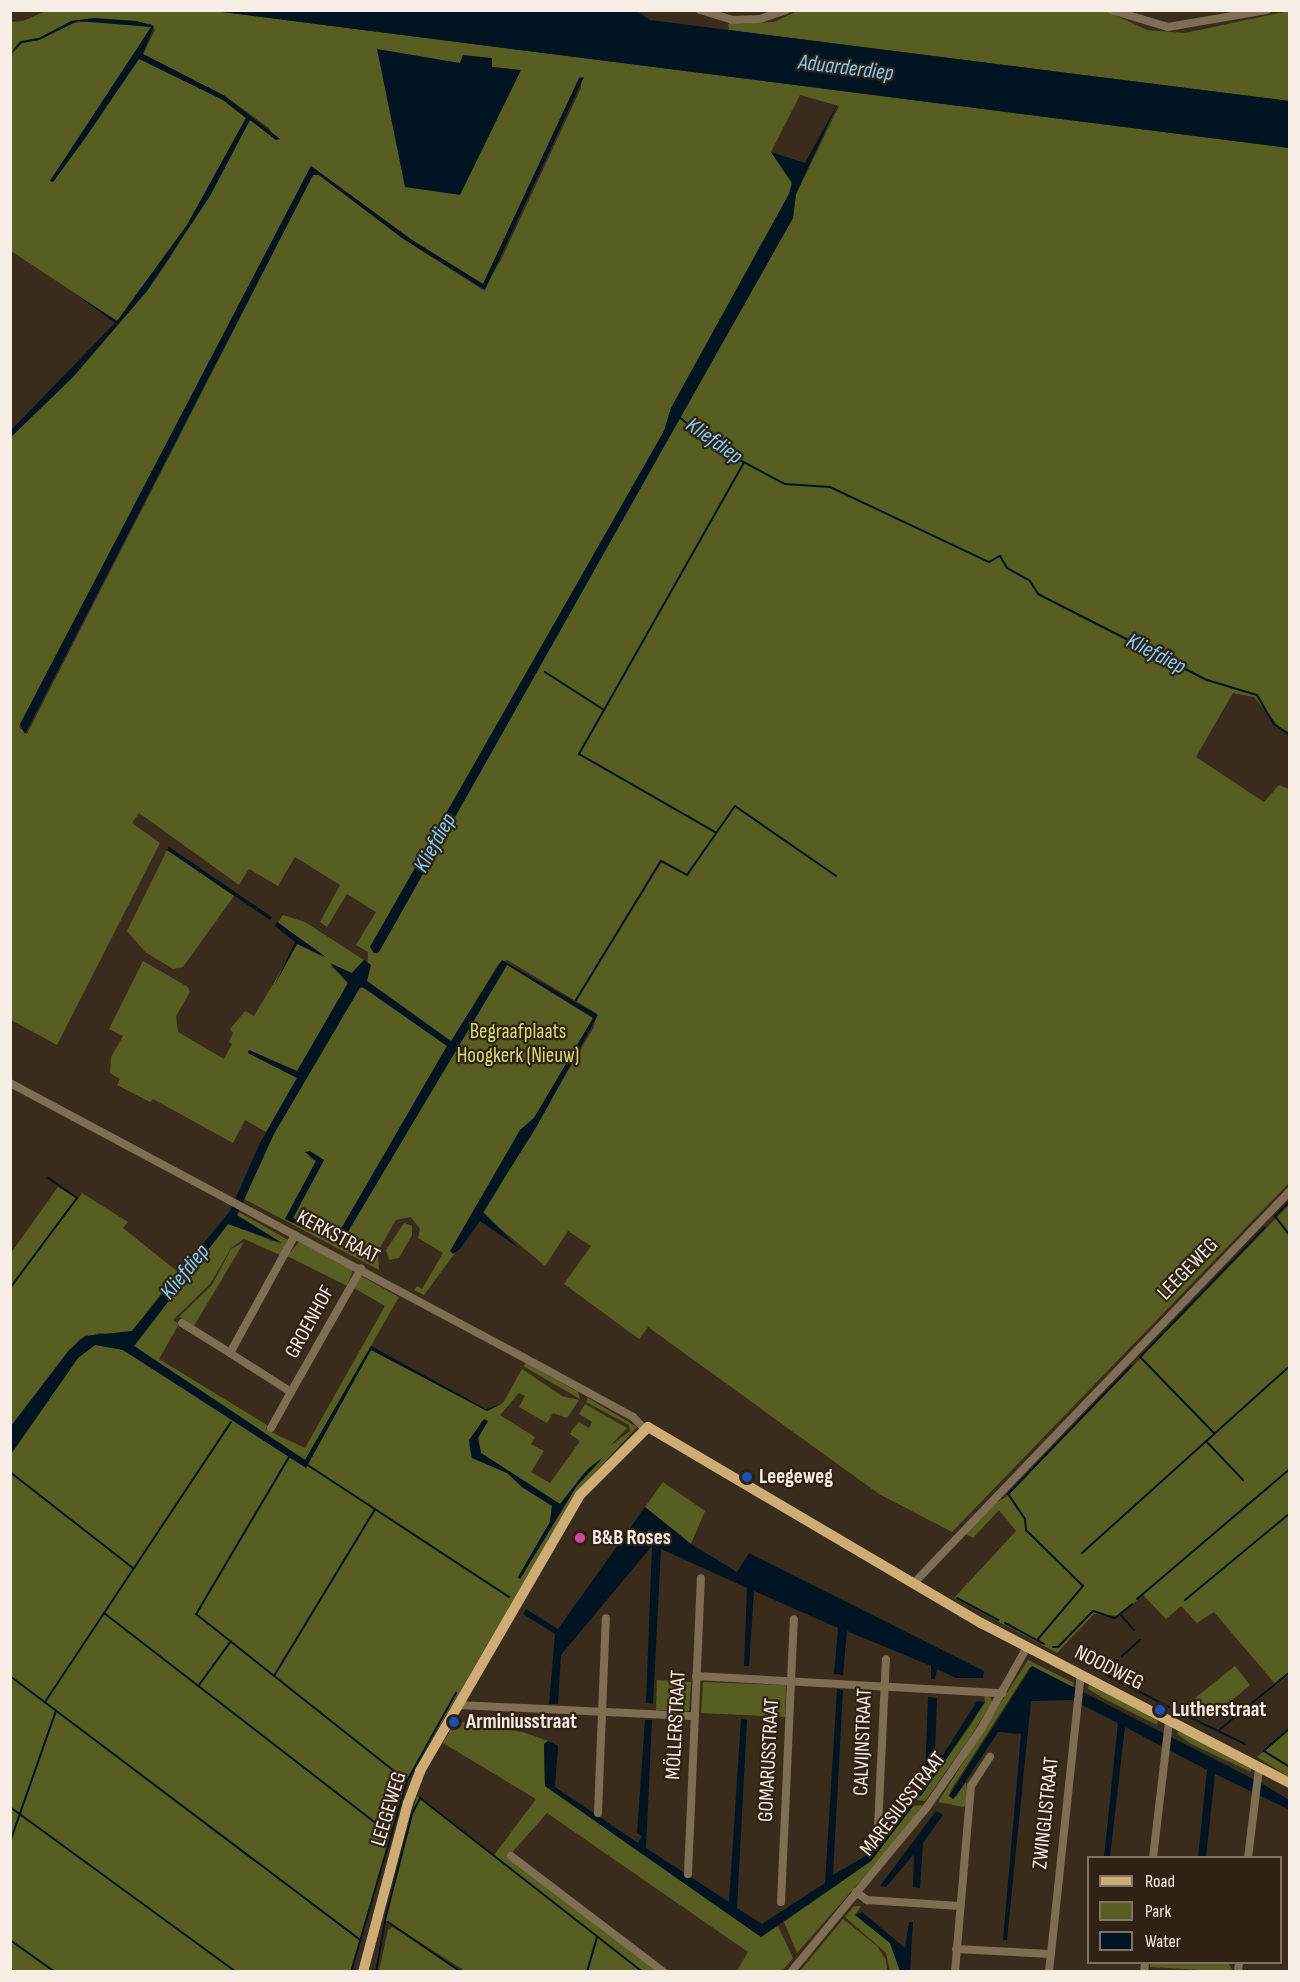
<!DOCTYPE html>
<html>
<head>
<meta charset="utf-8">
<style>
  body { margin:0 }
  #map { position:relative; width:1300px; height:1982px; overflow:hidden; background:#3a2c1d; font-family:"Sofia Sans Condensed",sans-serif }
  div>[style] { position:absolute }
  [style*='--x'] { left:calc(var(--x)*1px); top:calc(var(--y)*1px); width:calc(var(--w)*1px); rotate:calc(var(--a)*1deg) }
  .green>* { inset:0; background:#585d21 }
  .water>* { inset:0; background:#001521 }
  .stream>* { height:2px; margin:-1px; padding:0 1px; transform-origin:1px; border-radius:1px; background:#001521 }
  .minor>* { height:8px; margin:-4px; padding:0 4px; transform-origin:4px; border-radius:4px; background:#7e6e54 }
  .major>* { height:10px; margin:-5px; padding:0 5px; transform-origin:5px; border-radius:5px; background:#cdad75 }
  .dots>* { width:16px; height:16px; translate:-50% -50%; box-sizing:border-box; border:3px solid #2f2214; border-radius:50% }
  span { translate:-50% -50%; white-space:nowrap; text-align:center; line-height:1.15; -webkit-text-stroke:4.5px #2f2214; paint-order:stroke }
  .park-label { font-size:21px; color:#d5de78 }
  .street-label { font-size:21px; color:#f6ede4 }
  .poi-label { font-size:21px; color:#f6ede4; font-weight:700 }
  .left { translate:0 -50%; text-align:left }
  .water-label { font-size:22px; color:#7ecdfa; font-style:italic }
  .frame { position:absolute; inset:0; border:12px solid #f6ede4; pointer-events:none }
  .legend { position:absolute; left:1087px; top:1856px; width:195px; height:108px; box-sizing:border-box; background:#2f2214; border:2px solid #7f7367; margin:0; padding:8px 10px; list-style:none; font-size:18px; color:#f6ede4 }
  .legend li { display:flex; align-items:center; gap:12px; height:30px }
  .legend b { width:30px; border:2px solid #7f7367 }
</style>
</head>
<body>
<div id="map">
  <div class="green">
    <i style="clip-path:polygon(799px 10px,1104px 10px,1147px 30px,1185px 33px,1289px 11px,1289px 101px,729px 30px,728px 24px,774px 22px)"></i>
    <i style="clip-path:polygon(evenodd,46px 11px,214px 11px,1289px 148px,1289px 732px,1281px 729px,1254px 697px,1233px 693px,1196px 757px,1264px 802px,1279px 785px,1289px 789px,1289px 1183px,952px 1532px,879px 1494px,648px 1327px,639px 1339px,564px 1284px,591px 1246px,568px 1231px,545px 1266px,483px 1214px,594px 1027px,596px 1013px,507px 960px,499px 963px,451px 1042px,367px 981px,368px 952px,356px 945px,376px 912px,347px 894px,327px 927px,320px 922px,340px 885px,295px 857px,278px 886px,249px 869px,239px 885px,139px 813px,132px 823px,160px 843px,57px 1045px,11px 1020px,11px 437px,73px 377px,147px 291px,170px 258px,250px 120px,276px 140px,269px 128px,225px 96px,143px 54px,155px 30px,151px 24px,77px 20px,39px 38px,19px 42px,11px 53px,11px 22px,23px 21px,46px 11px,581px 76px,581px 88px,501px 260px,483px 290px,402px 238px,319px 175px,313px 175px,27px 734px,19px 727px,311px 166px,412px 240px,483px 284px,581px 76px,46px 11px,800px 95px,839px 106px,796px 194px,793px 218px,377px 954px,370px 947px,664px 431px,671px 408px,789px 194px,792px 183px,771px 152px,800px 95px)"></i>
    <i style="clip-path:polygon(102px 20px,151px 27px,104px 103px,50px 180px,53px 182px,139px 58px,223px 100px,246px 118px,187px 225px,117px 321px,11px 251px,10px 56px,22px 43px,39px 40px,71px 23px)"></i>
    <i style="clip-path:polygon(167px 850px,234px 896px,183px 967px,173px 969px,145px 952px,127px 931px)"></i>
    <i style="clip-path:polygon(283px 915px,305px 922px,364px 960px,352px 973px,330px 965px,348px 983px,297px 1072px,249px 1050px,248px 1053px,297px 1078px,266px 1132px,245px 1120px,233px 1143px,153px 1099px,150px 1102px,117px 1085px,120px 1079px,110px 1073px,111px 1057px,123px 1036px,109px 1029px,143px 961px,188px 987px,190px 992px,176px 1016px,178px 1032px,224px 1059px,232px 1044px,229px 1042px,233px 1033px,230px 1029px,245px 1011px,254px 1016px,297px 944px,325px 958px,278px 922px)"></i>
    <i style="clip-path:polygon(507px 965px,592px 1015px,592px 1020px,534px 1118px,520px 1130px,455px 1253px,424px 1295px,414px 1290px,417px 1286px,422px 1289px,443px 1253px,418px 1238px,420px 1229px,411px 1217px,396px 1220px,378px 1251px,379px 1270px,244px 1199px,274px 1133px,358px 989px,366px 987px,447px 1046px,335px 1240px,293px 1218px,324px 1160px,307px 1156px,316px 1161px,285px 1219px,340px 1245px)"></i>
    <i style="clip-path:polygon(58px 1187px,78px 1199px,82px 1193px,128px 1222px,123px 1228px,178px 1272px,132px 1331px,122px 1335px,99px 1333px,80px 1339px,11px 1426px,11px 1253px)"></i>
    <i style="clip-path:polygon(1289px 1205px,1289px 1675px,1276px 1685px,1214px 1612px,1197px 1623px,1181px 1606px,1166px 1619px,1143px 1595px,1119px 1616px,1094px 1614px,1057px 1653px,954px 1598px,1016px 1531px,999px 1510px,973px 1538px,964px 1533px,992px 1505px,1006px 1497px)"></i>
    <i style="clip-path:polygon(239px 1212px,288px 1240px,280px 1255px,244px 1239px,231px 1248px,210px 1284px,173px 1320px,179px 1324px,159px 1359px,267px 1425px,266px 1429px,273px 1433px,305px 1448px,385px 1306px,354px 1288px,361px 1276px,399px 1297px,305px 1460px,134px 1346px,228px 1224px,281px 1244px,237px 1216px)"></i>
    <i style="clip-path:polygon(404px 1223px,412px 1226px,412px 1235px,399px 1258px,389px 1260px,386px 1250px)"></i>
    <i style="clip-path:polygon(244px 1242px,194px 1326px,179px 1317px,212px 1285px,231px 1249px)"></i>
    <i style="clip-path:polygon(299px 1242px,353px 1270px,347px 1286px,287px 1256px)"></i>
    <i style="clip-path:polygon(evenodd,105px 1344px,123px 1350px,167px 1377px,306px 1467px,371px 1349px,487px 1411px,503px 1403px,522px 1369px,562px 1396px,579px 1400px,567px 1418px,553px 1413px,547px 1423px,519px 1407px,525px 1396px,519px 1393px,500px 1415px,535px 1437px,531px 1444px,544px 1451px,531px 1472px,550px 1483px,580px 1441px,570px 1434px,572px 1430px,579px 1422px,589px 1428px,592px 1422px,579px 1414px,585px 1404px,627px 1428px,610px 1446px,630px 1431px,629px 1425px,586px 1402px,588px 1398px,637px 1427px,577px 1492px,408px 1780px,352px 1971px,11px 1972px,11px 1454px,78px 1358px,95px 1345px,105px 1344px,482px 1421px,488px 1421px,478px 1438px,481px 1453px,560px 1504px,584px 1473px,603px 1458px,576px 1487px,520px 1579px,518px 1577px,550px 1522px,552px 1506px,522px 1487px,510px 1474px,472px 1458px,469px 1445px,482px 1421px)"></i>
    <i style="clip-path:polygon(526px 1363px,578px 1392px,580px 1399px,523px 1366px)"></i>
    <i style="clip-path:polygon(663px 1482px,705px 1511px,691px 1544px,645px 1507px)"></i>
    <i style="clip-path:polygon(1028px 1660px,1074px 1683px,1073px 1687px,1030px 1667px,951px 1790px,949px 1796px,956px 1796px,966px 1782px,967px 1803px,964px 1807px,938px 1802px)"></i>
    <i style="clip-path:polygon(1235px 1666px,1250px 1685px,1211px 1718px,1195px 1698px)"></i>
    <i style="clip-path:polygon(657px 1680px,691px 1682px,689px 1711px,656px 1710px)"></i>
    <i style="clip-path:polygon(703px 1682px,786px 1685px,785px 1717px,701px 1713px)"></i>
    <i style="clip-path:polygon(1089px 1685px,1158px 1719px,1157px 1725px,1101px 1697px,1088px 1689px)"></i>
    <i style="clip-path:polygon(984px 1695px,990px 1695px,992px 1702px,969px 1739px,925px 1801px,917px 1800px,970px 1726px,985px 1702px)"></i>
    <i style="clip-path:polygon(456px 1721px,523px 1732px,548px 1741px,544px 1744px,545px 1786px,761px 1937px,778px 1926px,793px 1958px,782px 1971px,737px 1971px,748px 1952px,547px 1813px,508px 1857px,657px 1971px,465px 1971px,385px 1920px,417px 1796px,494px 1855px,536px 1799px,443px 1743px)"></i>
    <i style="clip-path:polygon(1179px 1730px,1251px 1768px,1251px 1772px,1191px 1744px,1177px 1734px)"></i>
    <i style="clip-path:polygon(1289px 1730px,1289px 1777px,1257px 1757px)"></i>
    <i style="clip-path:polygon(923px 1805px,886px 1852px,797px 1953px,784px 1922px,871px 1861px,913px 1806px)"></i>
    <i style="clip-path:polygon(854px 1906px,861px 1906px,855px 1915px,890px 1943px,900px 1971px,890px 1971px,886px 1953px,845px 1917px)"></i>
    <i style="clip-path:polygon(843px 1919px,877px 1946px,886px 1960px,887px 1971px,800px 1971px)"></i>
    <i style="clip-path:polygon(392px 1927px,404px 1934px,458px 1971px,379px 1971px,388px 1930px)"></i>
    <i style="clip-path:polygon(1150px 1963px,1228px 1963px,1234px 1972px,1150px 1967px)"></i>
  </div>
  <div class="water">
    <i style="clip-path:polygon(214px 11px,637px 11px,650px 20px,1289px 101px,1289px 148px)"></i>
    <i style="clip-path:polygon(94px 18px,137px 21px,154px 26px,143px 54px,225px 96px,280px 139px,276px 140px,250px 120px,210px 196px,147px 291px,73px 377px,11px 437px,11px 430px,115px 323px,77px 295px,117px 321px,187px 225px,246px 118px,223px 100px,139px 59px,86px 137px,53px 182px,50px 181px,151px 27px,78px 21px,39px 40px,22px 43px,11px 53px,21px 41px,39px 38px,71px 21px)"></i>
    <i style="clip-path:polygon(377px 49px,460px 63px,463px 55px,492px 58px,492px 67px,521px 70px,460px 195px,405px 187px)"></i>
    <i style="clip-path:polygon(584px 77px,485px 290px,402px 238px,319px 175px,313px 175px,25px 734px,20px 724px,311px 166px,412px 240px,483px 284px,579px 78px)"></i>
    <i style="clip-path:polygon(838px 103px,796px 194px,793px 218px,379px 952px,374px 953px,370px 947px,664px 431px,671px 408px,789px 194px,792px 183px,771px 152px,805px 163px)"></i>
    <i style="clip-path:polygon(169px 847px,272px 917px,270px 920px,167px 850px)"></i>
    <i style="clip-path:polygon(277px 922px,326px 957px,297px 944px,274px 986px,295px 942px,275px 926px)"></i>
    <i style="clip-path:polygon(364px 960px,371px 965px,367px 981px,451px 1041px,502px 960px,598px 1015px,537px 1126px,483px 1212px,519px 1248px,480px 1221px,460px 1249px,453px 1254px,450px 1251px,520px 1130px,534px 1118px,593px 1018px,507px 965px,340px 1245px,285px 1219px,316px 1161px,305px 1152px,310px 1151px,324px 1160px,293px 1218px,335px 1239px,447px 1046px,361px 986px,274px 1134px,237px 1215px,282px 1243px,228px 1224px,134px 1346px,305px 1460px,371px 1346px,486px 1409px,501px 1404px,487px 1411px,371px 1350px,306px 1468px,123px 1350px,95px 1345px,78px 1358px,11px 1454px,11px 1426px,69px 1350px,85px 1336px,132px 1331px,230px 1211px,260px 1143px,297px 1078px,248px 1053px,249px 1050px,297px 1071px,348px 983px,330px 963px,352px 973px)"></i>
    <i style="clip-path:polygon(484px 1419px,488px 1421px,478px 1438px,481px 1453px,560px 1504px,588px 1469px,603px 1457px,576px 1487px,520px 1579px,518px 1577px,550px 1522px,552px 1506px,522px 1487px,507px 1473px,472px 1458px,469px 1440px)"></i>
    <i style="clip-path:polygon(645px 1507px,691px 1544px,737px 1572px,749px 1553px,984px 1671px,983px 1678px,956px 1678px,937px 1669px,935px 1679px,931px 1679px,931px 1666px,847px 1631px,843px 1675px,834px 1674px,838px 1628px,754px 1591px,749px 1666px,744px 1666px,747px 1588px,661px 1549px,653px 1704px,646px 1703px,652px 1546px,561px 1655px,558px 1704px,549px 1704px,555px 1634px,523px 1614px,526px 1609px,558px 1629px)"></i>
    <i style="clip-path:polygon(1032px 1666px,1261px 1783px,1289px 1800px,1290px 1810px,1215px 1774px,1206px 1857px,1198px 1857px,1207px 1770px,1125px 1727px,1110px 1857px,1104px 1857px,1118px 1723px,1072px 1700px,1031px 1701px,1007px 1940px,1003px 1940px,1021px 1734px,998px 1732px,956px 1796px,953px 1799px,949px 1796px)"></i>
    <i style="clip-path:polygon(837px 1689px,843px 1690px,833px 1875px,869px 1854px,885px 1834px,886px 1810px,890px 1805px,913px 1806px,871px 1861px,761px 1937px,545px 1786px,544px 1744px,548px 1741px,558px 1746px,555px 1787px,638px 1843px,642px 1836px,637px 1833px,645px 1720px,652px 1720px,646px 1848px,729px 1902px,741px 1719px,747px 1720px,737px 1908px,762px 1924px,825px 1883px)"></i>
    <i style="clip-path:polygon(928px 1697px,937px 1698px,935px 1755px,943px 1755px,977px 1701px,985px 1702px,921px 1796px,916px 1793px,925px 1777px)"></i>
    <i style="clip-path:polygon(936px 1811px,943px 1815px,923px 1843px,920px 1888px,913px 1887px,914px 1854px,886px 1887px,880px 1886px)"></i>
    <i style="clip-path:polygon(862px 1912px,905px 1948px,909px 1922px,913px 1922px,910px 1971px,900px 1971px,890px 1943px,855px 1915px)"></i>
  </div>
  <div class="stream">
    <i style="--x:678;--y:416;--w:50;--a:39.4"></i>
    <i style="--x:717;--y:448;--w:77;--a:27.9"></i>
    <i style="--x:785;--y:484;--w:45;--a:3.8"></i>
    <i style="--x:830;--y:487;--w:176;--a:25.3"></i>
    <i style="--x:989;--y:562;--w:13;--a:-29"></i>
    <i style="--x:1000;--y:556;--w:14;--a:60"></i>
    <i style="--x:1007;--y:568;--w:26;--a:29"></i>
    <i style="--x:1030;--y:581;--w:15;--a:58"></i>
    <i style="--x:1038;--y:594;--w:190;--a:27"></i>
    <i style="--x:1207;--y:680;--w:52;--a:16.7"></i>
    <i style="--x:1257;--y:695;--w:34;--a:60"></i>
    <i style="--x:1274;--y:724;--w:19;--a:35"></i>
    <i style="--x:545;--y:672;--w:70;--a:32.8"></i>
    <i style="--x:604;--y:710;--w:51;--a:119.6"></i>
    <i style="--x:579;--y:754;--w:157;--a:29.8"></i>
    <i style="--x:604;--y:710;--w:284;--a:-60.5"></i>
    <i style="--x:576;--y:1000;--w:163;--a:-58.6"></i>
    <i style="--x:661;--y:861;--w:30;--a:28"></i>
    <i style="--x:687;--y:875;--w:84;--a:-55.2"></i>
    <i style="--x:735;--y:806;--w:123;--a:34.7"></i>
    <i style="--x:1290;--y:1201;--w:21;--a:135"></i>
    <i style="--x:1275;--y:1216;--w:25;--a:53"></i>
    <i style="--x:10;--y:1288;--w:112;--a:-53.3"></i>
    <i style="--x:77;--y:1198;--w:35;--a:-145"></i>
    <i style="--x:1214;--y:1433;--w:106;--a:-134.2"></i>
    <i style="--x:1140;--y:1357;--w:180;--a:-46.1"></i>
    <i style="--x:1206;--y:1441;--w:54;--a:46.5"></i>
    <i style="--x:289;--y:1457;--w:182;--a:120.6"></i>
    <i style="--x:196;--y:1614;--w:269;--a:38.4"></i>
    <i style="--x:306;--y:1464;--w:243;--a:33.2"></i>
    <i style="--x:10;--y:1472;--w:156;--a:38"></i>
    <i style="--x:1082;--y:1553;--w:280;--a:-42"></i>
    <i style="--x:957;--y:1598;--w:47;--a:28.2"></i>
    <i style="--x:1137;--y:1599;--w:201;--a:-40.4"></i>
    <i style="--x:1185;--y:1600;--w:136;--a:-39.6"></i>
    <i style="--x:104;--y:1613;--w:363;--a:37.7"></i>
    <i style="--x:1120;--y:1614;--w:21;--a:49"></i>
    <i style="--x:1005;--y:1623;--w:44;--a:28.3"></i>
    <i style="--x:1038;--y:1639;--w:70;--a:-49.7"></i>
    <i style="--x:1083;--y:1586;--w:80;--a:-135.5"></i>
    <i style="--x:1026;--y:1530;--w:11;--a:-95"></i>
    <i style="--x:1025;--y:1519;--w:30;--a:-124"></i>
    <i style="--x:1008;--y:1494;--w:178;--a:-46.1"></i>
    <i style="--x:1053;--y:1647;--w:5;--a:0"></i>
    <i style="--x:1058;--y:1647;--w:50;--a:-45.8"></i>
    <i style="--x:1093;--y:1611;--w:23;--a:18"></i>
    <i style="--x:1115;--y:1618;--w:22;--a:-39"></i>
    <i style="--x:1122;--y:1656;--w:24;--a:-42"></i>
    <i style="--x:1117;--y:1660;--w:18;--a:124"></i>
    <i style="--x:1107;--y:1675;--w:70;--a:27.3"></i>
    <i style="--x:10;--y:1676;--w:438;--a:37"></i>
    <i style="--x:274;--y:1676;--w:195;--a:-58.8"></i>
    <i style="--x:199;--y:1685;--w:54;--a:-54"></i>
    <i style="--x:45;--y:1702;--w:336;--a:-56.4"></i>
    <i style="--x:1179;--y:1712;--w:73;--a:25.9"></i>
    <i style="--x:1290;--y:1728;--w:35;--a:139"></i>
    <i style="--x:1264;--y:1751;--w:31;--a:32"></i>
    <i style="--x:1218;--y:1731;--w:93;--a:-39.3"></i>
    <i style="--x:10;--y:1807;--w:280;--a:36.1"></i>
    <i style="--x:10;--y:1842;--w:139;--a:-70.7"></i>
    <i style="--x:388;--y:1922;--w:88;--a:34.4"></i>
    <i style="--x:10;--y:1940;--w:55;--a:35.4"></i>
    <i style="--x:351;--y:1972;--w:199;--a:-73.7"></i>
    <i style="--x:407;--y:1781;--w:101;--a:-60.9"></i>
    <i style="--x:376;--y:1972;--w:57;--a:-79.9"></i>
    <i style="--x:386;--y:1916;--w:105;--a:-75.7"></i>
    <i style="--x:412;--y:1814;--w:18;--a:-63"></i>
    <i style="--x:420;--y:1798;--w:283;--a:38"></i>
    <i style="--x:587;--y:1972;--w:36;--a:-74"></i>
  </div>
  <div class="minor">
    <i style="--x:700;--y:10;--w:34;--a:17"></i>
    <i style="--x:732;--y:20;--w:28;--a:-2"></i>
    <i style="--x:760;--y:19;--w:28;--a:-19"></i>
    <i style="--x:1111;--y:10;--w:59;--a:16.6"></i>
    <i style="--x:1168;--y:27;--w:100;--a:-9.7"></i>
    <i style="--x:10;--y:1083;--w:594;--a:28.12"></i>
    <i style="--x:534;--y:1363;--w:113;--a:28.6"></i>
    <i style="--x:633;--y:1417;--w:17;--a:45"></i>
    <i style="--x:182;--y:1323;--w:57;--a:32"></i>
    <i style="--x:230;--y:1353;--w:135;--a:-61.2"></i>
    <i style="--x:230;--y:1353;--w:72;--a:32.6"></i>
    <i style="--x:291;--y:1392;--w:142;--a:-60.4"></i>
    <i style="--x:271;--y:1428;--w:41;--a:-60.9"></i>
    <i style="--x:913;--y:1584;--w:545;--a:-46.19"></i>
    <i style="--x:696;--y:1676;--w:307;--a:3.2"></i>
    <i style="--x:458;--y:1705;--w:237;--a:2.7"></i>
    <i style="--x:598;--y:1813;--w:195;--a:-87.7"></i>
    <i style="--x:878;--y:1827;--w:168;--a:-87.3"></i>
    <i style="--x:511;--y:1856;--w:192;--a:37.2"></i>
    <i style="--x:1153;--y:1858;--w:138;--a:-83.3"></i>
    <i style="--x:1248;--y:1858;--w:91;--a:-83"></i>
    <i style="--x:688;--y:1874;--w:296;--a:-87.5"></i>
    <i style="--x:856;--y:1892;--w:14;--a:36"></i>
    <i style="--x:867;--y:1900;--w:93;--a:3.7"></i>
    <i style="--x:781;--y:1902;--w:283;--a:-87.4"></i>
    <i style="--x:956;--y:1949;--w:94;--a:3"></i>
    <i style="--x:791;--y:1972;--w:214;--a:-50.5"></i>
    <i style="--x:927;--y:1807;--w:95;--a:-55.3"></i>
    <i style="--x:981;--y:1729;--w:94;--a:-60.7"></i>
    <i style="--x:955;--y:1972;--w:187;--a:-85.1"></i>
    <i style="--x:971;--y:1786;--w:35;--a:-57"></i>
    <i style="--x:1049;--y:1972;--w:299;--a:-83.9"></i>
    <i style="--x:1144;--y:1972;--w:10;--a:-84"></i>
    <i style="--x:1238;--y:1972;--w:10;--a:-84"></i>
  </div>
  <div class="major">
    <i style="--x:363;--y:1972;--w:175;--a:-75.1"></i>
    <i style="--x:408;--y:1803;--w:34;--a:-69"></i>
    <i style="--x:420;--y:1771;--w:319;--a:-59.9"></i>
    <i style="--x:580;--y:1495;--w:96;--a:-45"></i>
    <i style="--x:648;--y:1427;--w:386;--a:30.5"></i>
    <i style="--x:981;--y:1623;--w:348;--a:27.4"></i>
  </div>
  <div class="dots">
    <i style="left:747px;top:1477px;background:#1a4fb4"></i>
    <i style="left:580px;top:1538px;background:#d1479c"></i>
    <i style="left:1160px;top:1710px;background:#1a4fb4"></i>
    <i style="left:454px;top:1722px;background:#1a4fb4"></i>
  </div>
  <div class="park-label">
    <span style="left:518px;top:1044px">Begraafplaats<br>Hoogkerk (Nieuw)</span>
  </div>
  <div class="street-label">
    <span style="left:338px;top:1237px;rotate:28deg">KERKSTRAAT</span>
    <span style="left:1188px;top:1269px;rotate:-46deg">LEEGEWEG</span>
    <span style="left:310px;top:1322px;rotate:-61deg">GROENHOF</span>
    <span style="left:1109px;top:1668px;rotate:27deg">NOODWEG</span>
    <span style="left:676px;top:1725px;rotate:-87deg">MÖLLERSTRAAT</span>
    <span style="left:863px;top:1742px;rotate:-88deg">CALVIJNSTRAAT</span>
    <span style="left:769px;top:1760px;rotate:-87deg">GOMARUSSTRAAT</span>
    <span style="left:903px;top:1804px;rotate:-52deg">MARESIUSSTRAAT</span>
    <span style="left:389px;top:1809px;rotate:-73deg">LEEGEWEG</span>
    <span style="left:1046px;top:1813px;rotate:-84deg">ZWINGLISTRAAT</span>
  </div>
  <div class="poi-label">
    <span class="left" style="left:759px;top:1477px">Leegeweg</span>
    <span class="left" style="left:592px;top:1538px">B&amp;B Roses</span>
    <span class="left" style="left:1172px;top:1710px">Lutherstraat</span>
    <span class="left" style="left:466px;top:1722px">Arminiusstraat</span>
  </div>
  <div class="water-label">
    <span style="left:846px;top:68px;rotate:7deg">Aduarderdiep</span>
    <span style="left:714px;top:441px;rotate:35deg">Kliefdiep</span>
    <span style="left:1156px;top:654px;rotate:27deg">Kliefdiep</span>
    <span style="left:435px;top:843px;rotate:-61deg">Kliefdiep</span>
    <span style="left:185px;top:1272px;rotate:-51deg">Kliefdiep</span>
  </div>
  <div class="frame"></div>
  <ul class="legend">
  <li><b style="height:8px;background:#cdad75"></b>Road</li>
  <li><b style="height:16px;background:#585d21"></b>Park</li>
  <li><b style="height:16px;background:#001521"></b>Water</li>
  </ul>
</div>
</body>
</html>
